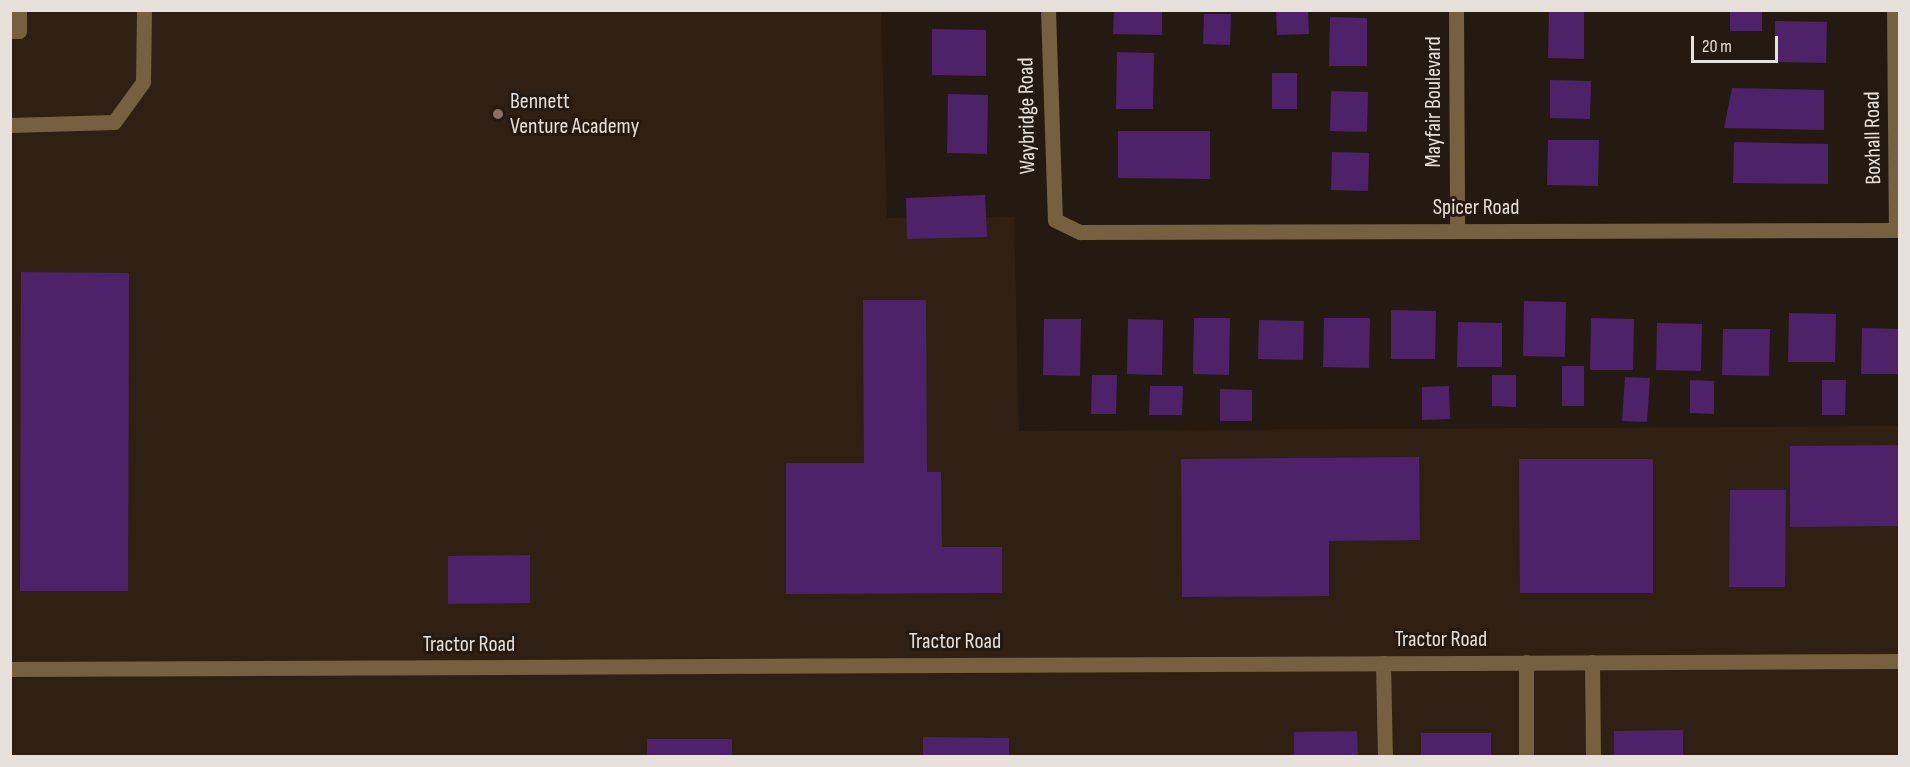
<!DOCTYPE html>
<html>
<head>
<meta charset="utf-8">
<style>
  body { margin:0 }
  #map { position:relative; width:1910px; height:767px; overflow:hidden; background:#241a12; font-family:"Sofia Sans Condensed",sans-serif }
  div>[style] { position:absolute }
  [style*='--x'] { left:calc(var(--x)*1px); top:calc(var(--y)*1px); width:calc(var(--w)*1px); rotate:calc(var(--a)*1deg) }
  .built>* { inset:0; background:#2f2013 }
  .building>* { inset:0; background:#4d2268 }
  .service>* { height:15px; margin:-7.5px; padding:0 7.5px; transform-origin:7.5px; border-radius:7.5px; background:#75603f }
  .minor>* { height:15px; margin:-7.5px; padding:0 7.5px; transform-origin:7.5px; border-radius:7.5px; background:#75603f }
  .dots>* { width:16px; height:16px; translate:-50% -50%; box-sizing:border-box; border:3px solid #241a12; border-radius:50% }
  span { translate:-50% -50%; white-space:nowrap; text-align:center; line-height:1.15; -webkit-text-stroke:6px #241a12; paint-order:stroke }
  .poi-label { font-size:22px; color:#e8e1db }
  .left { translate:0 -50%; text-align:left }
  .street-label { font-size:22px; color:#e8e1db }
  .frame { position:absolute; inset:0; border:12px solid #e8e1db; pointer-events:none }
  .scale { position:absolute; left:1691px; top:36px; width:87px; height:27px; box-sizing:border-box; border:3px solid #e8e1db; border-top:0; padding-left:8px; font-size:18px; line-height:21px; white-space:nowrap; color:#e8e1db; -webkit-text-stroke:4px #241a12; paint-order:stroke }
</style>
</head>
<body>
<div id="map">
  <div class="built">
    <i style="clip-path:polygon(10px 11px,881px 11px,887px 218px,1014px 217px,1019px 431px,1899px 426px,1899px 756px,11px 756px)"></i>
  </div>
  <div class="building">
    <i style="clip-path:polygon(1114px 10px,1162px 10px,1162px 35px,1113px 34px)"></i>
    <i style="clip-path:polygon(1276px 10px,1308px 10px,1309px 34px,1277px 35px)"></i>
    <i style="clip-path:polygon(1730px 10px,1762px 10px,1762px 31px,1730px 31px)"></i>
    <i style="clip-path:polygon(1549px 11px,1584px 12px,1584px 59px,1548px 58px)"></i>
    <i style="clip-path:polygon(1204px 14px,1231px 14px,1230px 45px,1203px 44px)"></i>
    <i style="clip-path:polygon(1330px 17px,1367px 18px,1367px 66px,1329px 66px)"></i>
    <i style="clip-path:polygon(1775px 21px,1827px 22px,1826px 63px,1775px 62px)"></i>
    <i style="clip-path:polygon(932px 29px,986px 30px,986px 76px,932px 75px)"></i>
    <i style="clip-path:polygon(1117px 52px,1154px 53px,1153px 109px,1116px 109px)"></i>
    <i style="clip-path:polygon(1272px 73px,1297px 73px,1297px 109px,1272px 109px)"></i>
    <i style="clip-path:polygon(1550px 80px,1591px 81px,1590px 119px,1550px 118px)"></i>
    <i style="clip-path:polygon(1732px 88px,1824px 90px,1824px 130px,1724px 128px)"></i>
    <i style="clip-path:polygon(1331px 91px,1368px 92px,1367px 132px,1330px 131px)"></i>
    <i style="clip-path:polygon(948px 94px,988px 95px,987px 154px,947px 153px)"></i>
    <i style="clip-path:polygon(1118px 131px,1210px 131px,1210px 179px,1118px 178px)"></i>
    <i style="clip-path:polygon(1548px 140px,1599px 140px,1598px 186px,1547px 185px)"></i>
    <i style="clip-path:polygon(1734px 142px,1828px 144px,1828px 184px,1733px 183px)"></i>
    <i style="clip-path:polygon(1332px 152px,1369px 153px,1368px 191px,1331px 190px)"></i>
    <i style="clip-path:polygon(985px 195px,987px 237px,907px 239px,906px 198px)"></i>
    <i style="clip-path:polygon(21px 272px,129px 273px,128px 591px,20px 591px)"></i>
    <i style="clip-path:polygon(863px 300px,926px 300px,927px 472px,941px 472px,942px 547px,1002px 547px,1002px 593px,786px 594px,786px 463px,864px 463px)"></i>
    <i style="clip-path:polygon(1524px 301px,1566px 302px,1565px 357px,1523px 356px)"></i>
    <i style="clip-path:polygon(1391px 310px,1436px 311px,1435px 359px,1391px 359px)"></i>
    <i style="clip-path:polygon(1789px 313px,1836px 314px,1835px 362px,1788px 362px)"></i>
    <i style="clip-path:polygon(1194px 318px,1230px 318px,1229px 375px,1193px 374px)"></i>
    <i style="clip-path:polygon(1324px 318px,1370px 318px,1369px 368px,1323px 367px)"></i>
    <i style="clip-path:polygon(1591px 318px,1634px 319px,1633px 370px,1590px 370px)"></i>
    <i style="clip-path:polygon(1044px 319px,1081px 319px,1080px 376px,1043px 375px)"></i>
    <i style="clip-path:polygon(1128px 319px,1163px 320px,1162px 375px,1127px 374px)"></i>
    <i style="clip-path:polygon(1259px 320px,1304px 321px,1303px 360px,1258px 359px)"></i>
    <i style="clip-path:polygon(1458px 322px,1502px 323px,1502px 367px,1457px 367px)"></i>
    <i style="clip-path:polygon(1657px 323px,1702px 324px,1701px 371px,1656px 370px)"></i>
    <i style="clip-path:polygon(1862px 328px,1900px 329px,1900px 374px,1861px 374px)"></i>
    <i style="clip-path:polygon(1723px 329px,1770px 329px,1769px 376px,1722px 375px)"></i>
    <i style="clip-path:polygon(1562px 366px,1584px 366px,1584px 406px,1562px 406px)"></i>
    <i style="clip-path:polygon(1092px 375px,1117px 375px,1116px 414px,1091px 414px)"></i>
    <i style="clip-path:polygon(1492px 375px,1516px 375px,1516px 407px,1492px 406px)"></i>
    <i style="clip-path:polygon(1625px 377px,1650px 378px,1647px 422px,1622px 421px)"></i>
    <i style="clip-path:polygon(1690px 380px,1714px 381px,1714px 414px,1690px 413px)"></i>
    <i style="clip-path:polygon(1822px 380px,1846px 380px,1845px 415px,1822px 415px)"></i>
    <i style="clip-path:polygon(1150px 386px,1183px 386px,1182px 415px,1149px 415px)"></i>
    <i style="clip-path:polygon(1449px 386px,1450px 419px,1422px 420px,1422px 387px)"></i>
    <i style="clip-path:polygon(1220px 389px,1252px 390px,1252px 421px,1220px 421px)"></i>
    <i style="clip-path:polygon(1900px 445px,1900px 526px,1790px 527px,1790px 446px)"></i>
    <i style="clip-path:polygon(1419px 457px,1420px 540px,1329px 541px,1329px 596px,1182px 597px,1181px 459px)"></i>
    <i style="clip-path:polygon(1519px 459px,1653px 459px,1653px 593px,1520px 593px)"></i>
    <i style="clip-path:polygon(1730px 490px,1786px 490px,1785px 587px,1729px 587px)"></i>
    <i style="clip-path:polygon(530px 555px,530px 603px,448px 604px,448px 556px)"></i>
    <i style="clip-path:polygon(1683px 730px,1683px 756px,1614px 756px,1614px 731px)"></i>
    <i style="clip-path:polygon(1357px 731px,1358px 756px,1294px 756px,1294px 732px)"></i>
    <i style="clip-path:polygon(1421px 733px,1491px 733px,1491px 756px,1421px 756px)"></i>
    <i style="clip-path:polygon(923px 737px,1009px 738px,1009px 756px,923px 756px)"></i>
    <i style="clip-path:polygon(647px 739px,732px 739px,732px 756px,647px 756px)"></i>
  </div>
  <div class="service">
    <i style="--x:10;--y:31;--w:9;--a:0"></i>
    <i style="--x:19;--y:31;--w:21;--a:-90"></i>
    <i style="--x:10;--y:125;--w:104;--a:-1.7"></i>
    <i style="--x:114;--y:122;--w:49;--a:-54.1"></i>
    <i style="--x:143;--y:82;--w:72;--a:-89.2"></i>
    <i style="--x:1526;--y:662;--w:94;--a:90"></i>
    <i style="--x:1592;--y:662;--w:94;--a:89.4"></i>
    <i style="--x:1383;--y:663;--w:93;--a:88.8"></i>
  </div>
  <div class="minor">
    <i style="--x:1048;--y:10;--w:210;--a:88.1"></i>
    <i style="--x:1055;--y:220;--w:28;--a:26"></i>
    <i style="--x:1080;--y:232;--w:820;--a:-0.14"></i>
    <i style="--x:1456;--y:10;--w:220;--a:89.7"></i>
    <i style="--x:1894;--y:10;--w:220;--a:89.5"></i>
    <i style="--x:10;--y:669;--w:1890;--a:-0.24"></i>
  </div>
  <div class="dots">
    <i style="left:498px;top:114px;background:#8d6e63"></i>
  </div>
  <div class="poi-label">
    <span class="left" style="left:510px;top:114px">Bennett<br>Venture Academy</span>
  </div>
  <div class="street-label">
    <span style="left:1434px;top:102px;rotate:-90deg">Mayfair Boulevard</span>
    <span style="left:1027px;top:116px;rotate:-91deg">Waybridge Road</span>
    <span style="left:1873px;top:138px;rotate:-91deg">Boxhall Road</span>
    <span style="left:1476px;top:208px">Spicer Road</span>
    <span style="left:1441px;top:640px">Tractor Road</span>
    <span style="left:955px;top:642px">Tractor Road</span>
    <span style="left:469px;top:645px">Tractor Road</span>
  </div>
  <div class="frame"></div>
  <div class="scale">20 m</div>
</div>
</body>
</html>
